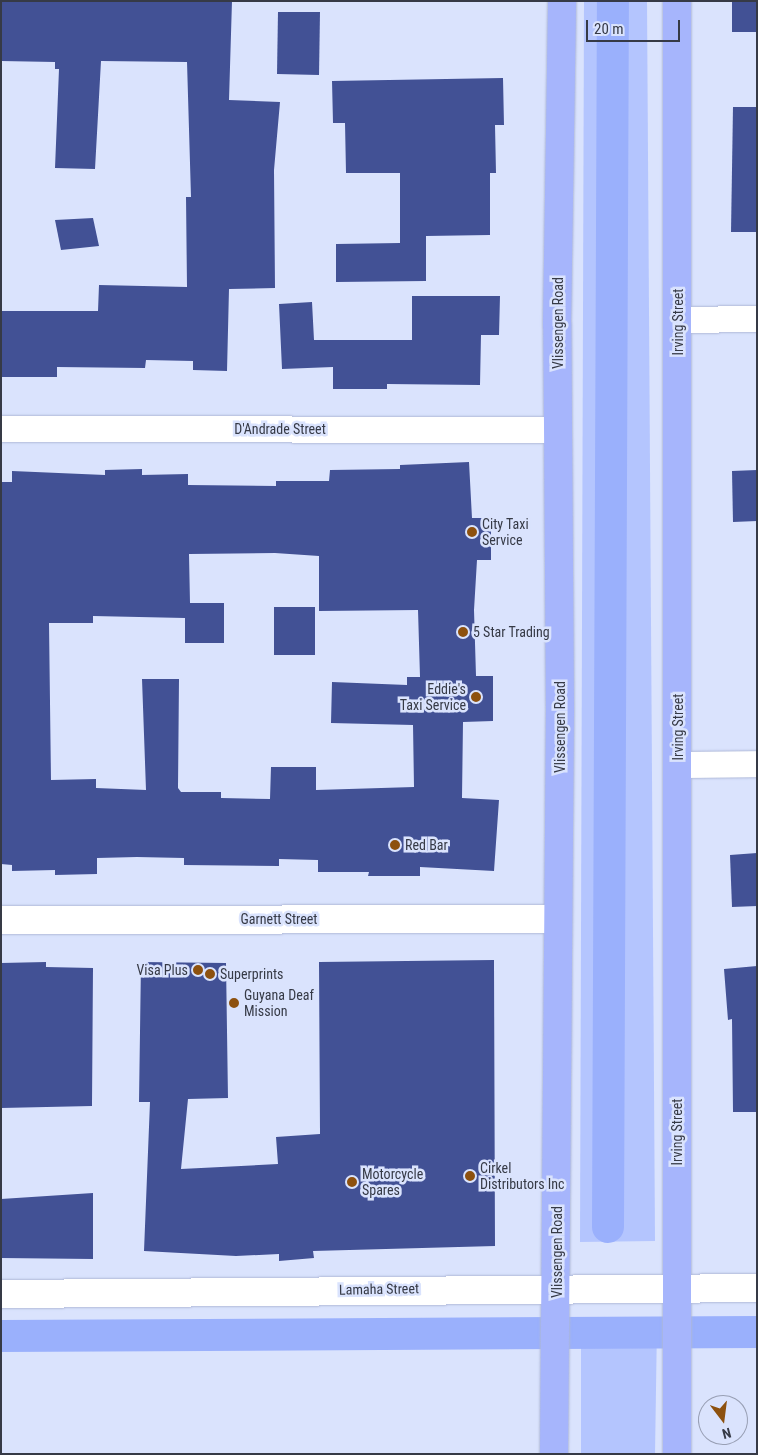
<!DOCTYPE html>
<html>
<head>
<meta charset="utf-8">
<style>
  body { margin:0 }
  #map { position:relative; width:758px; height:1455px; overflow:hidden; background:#dae3fd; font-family:"Roboto Condensed",sans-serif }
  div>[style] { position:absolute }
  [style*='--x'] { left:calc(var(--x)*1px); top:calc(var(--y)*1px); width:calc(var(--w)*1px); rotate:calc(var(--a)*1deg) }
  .green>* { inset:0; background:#b4c5fe }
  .canal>* { height:32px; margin:-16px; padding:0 16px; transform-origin:16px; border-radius:16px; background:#9ab0fc }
  .building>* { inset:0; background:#425195 }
  .roads { filter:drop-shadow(0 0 1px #aeb8d7) drop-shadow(0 0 1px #aeb8d7) }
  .minor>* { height:26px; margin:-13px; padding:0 13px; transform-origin:13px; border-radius:13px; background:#fff }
  .tertiary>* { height:28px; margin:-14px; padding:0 14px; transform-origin:14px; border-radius:14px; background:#fff }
  .primary>* { height:28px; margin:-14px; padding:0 14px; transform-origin:14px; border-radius:14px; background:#a6b5fc }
  .dots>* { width:14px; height:14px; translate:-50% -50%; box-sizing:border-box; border:2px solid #dae3fd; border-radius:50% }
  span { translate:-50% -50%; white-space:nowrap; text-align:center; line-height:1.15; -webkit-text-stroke:5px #dae3fd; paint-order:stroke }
  .street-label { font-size:14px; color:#363a46 }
  .poi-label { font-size:14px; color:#363a46 }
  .left { translate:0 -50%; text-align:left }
  .right { translate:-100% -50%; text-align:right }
  .frame { position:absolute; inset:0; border:2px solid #363a46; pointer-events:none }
  .north { position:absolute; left:698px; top:1395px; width:50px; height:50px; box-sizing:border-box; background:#dae3fd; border:1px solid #989fb4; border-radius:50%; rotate:165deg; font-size:14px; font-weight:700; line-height:20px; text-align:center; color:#363a46 }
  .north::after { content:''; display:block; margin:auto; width:18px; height:22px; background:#8d510f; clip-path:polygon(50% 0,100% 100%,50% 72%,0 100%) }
  .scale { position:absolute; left:586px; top:20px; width:94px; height:22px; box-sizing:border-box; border:2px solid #363a46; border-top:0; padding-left:6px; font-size:15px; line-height:18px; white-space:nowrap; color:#363a46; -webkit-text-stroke:4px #dae3fd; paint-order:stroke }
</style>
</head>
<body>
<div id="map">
  <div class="green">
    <i style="clip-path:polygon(584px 1px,647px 1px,655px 1241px,580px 1242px)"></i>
    <i style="clip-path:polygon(581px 1321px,657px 1324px,655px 1454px,581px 1454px)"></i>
  </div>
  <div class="canal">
    <i style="--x:608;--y:1227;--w:1226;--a:-89.77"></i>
    <i style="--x:1;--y:1336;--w:756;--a:-0.3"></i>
  </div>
  <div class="building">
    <i style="clip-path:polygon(1px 1px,232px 1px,229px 100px,280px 102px,274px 170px,275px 288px,229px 289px,227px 371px,193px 370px,193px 361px,146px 360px,145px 368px,57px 367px,57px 377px,1px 377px,1px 311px,98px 311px,99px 285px,187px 287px,186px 197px,191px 197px,187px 62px,101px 61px,95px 169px,55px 168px,59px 69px,55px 69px,55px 62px,1px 61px)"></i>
    <i style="clip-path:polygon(732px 1px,757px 1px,757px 32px,732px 32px)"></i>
    <i style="clip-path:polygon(278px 12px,320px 12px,319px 75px,277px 74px)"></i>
    <i style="clip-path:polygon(503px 78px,504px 125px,495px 125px,496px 173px,490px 173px,490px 235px,426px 236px,426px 281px,336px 282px,336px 244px,400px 243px,400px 173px,346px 173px,345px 123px,333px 123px,332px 81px)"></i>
    <i style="clip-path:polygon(733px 107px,757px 107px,757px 232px,731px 232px)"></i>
    <i style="clip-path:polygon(93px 218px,99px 246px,61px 250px,55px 220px)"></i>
    <i style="clip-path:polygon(412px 296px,500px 296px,499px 335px,481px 335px,480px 385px,387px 384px,387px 389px,333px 389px,333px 367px,282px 369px,279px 304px,312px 302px,314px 340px,412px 340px)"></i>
    <i style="clip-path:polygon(evenodd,469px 462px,472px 518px,491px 518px,491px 560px,477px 560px,474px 610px,476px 676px,493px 676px,493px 721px,463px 722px,462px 798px,499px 800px,494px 871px,420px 867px,420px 876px,368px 876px,369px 872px,318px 872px,318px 860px,279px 859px,279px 866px,184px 865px,184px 858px,137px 857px,97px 858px,97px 874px,55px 875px,55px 870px,12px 871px,12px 865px,1px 864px,1px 482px,12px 482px,12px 471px,105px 475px,105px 470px,142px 469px,142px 475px,188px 474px,188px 485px,276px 486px,276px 481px,329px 481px,330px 470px,400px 469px,400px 465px,469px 462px,275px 553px,319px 556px,319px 611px,418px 610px,420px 677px,407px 677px,407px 685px,332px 682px,331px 723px,413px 725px,414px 787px,316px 790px,316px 767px,271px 767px,270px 799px,221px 798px,221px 792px,181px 792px,178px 788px,179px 679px,142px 679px,146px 790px,96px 788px,96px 779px,51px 780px,49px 623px,93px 623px,93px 616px,185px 618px,185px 643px,224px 643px,224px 603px,190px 603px,189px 554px,275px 553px)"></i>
    <i style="clip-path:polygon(757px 470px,757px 521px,733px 522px,732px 471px)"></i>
    <i style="clip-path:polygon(274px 607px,315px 607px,315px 655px,274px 655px)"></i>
    <i style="clip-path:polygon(757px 853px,757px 906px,732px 907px,730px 855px)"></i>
    <i style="clip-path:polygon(494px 960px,495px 1246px,313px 1251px,314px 1258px,279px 1261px,279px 1254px,236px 1256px,144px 1251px,150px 1102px,139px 1102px,141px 962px,226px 963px,228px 1098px,188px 1099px,181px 1169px,278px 1164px,276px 1137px,320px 1134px,319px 962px)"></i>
    <i style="clip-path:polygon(46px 962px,46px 967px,93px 968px,92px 1106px,1px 1108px,1px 963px)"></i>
    <i style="clip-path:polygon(757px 966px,757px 1112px,733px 1112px,732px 1019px,728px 1020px,724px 969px)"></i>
    <i style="clip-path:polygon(93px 1193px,93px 1259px,1px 1258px,1px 1199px)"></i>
  </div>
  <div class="roads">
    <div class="minor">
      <i style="--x:678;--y:320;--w:79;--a:-0.7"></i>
      <i style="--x:1;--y:429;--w:558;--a:0.1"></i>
      <i style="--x:678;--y:765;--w:79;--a:-0.7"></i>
    </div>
    <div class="tertiary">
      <i style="--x:1;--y:920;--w:556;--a:-0.1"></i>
      <i style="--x:1;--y:1294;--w:756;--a:-0.45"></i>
    </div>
    <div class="primary">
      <i style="--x:677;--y:1;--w:1453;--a:90"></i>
      <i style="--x:554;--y:1454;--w:742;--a:-89.54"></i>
      <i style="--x:560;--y:712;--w:388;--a:-90.4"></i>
      <i style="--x:557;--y:324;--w:323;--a:-89.1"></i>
    </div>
  </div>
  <div class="dots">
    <i style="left:472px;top:532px;background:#8d510f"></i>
    <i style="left:463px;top:632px;background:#8d510f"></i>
    <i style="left:476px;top:697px;background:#8d510f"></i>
    <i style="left:395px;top:845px;background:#8d510f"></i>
    <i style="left:198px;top:970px;background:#8d510f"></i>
    <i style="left:210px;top:974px;background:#8d510f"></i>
    <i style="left:234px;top:1003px;background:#8d510f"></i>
    <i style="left:470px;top:1176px;background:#8d510f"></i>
    <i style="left:352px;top:1182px;background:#8d510f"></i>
  </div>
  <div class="street-label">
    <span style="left:678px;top:322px;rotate:-90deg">Irving Street</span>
    <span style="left:558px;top:323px;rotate:-90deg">Vlissengen Road</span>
    <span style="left:280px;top:429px">D'Andrade Street</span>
    <span style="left:560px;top:727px;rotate:-90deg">Vlissengen Road</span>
    <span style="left:678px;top:727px;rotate:-90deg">Irving Street</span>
    <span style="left:279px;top:919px">Garnett Street</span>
    <span style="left:677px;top:1132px;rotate:-90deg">Irving Street</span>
    <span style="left:557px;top:1252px;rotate:-90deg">Vlissengen Road</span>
    <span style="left:379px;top:1289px;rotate:-1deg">Lamaha Street</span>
  </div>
  <div class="poi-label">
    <span class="left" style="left:482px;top:532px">City Taxi<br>Service</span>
    <span class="left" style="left:473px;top:632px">5 Star Trading</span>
    <span class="right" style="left:466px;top:697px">Eddie's<br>Taxi Service</span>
    <span class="left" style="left:405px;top:845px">Red Bar</span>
    <span class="right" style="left:188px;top:970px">Visa Plus</span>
    <span class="left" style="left:220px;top:974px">Superprints</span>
    <span class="left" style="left:244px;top:1003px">Guyana Deaf<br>Mission</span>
    <span class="left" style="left:480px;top:1176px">Cirkel<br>Distributors Inc</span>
    <span class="left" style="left:362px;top:1182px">Motorcycle<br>Spares</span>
  </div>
  <div class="frame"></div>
  <div class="north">N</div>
  <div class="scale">20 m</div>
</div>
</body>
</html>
